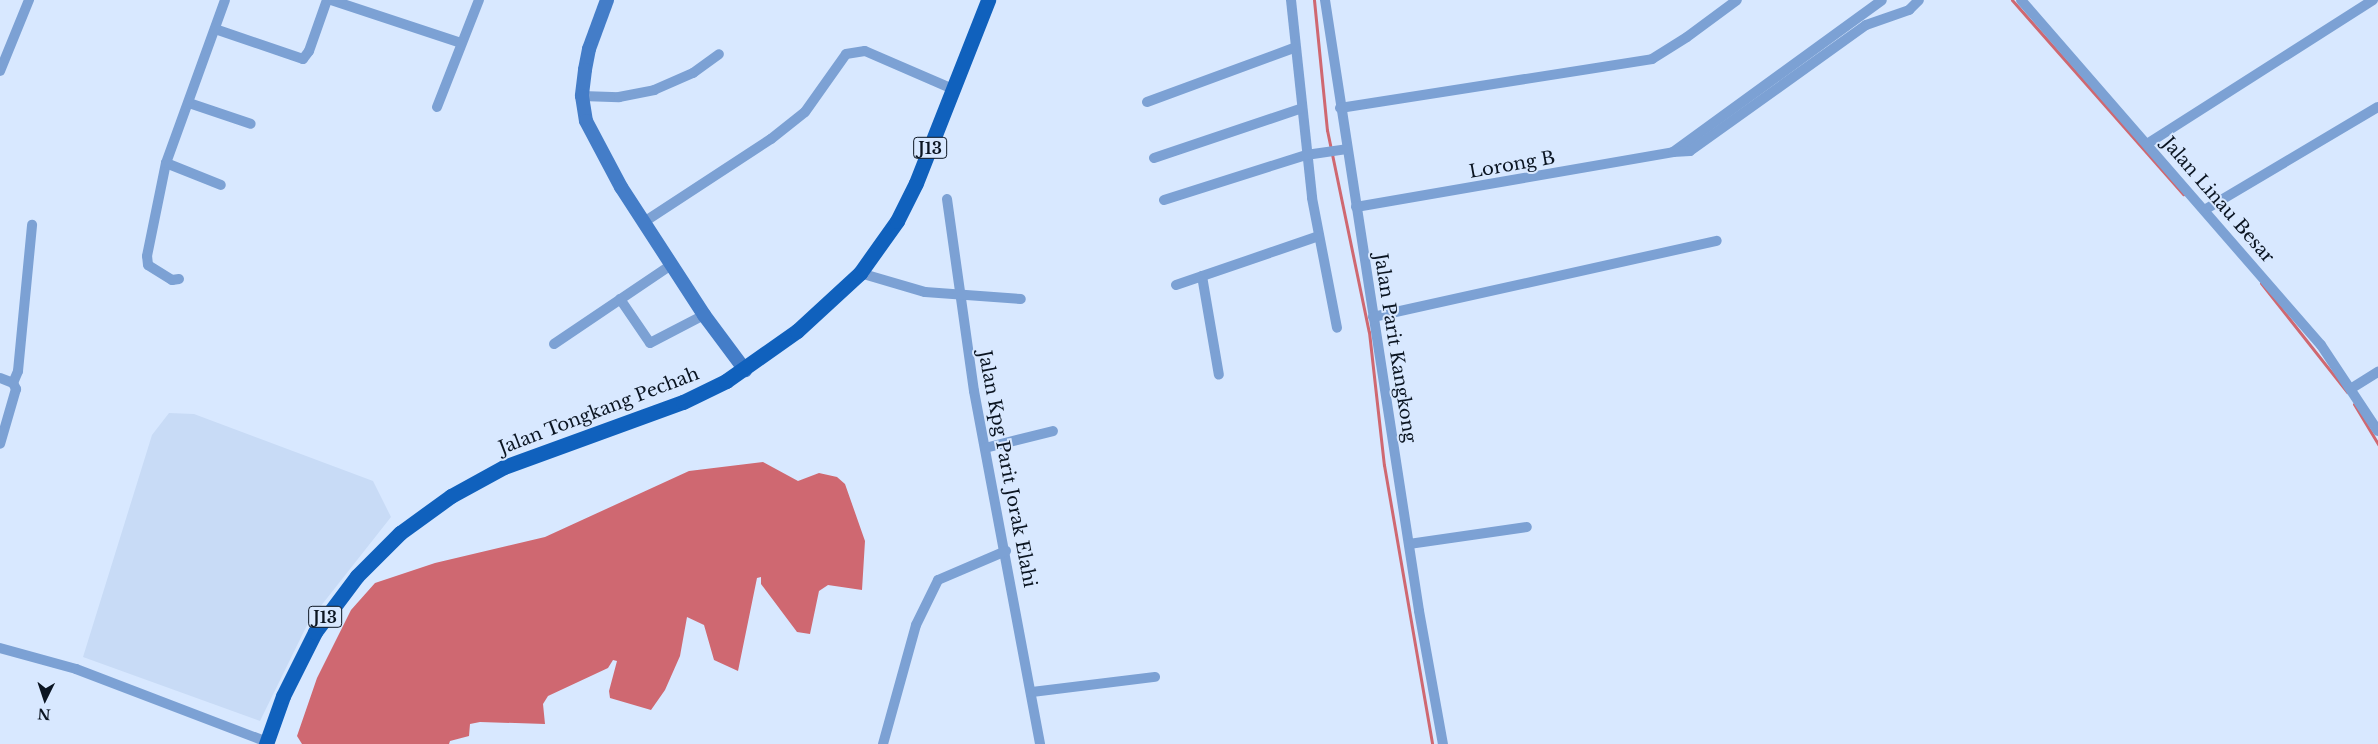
<!DOCTYPE html>
<html>
<head>
<meta charset="utf-8">
<style>
  body { margin:0 }
  #map { position:relative; width:2378px; height:744px; overflow:hidden; background:#d8e8ff; font-family:"Libre Baskerville",serif }
  div>[style] { position:absolute }
  [style*='--x'] { left:calc(var(--x)*1px); top:calc(var(--y)*1px); width:calc(var(--w)*1px); rotate:calc(var(--a)*1deg) }
  .built>* { inset:0; background:#c8dbf6 }
  .water>* { inset:0; background:#cf6871 }
  .stream>* { height:3px; margin:-1.5px; padding:0 1.5px; transform-origin:1.5px; border-radius:1.5px; background:#cf6871 }
  .street>* { height:10px; margin:-5px; padding:0 5px; transform-origin:5px; border-radius:5px; background:#7ca1d4 }
  .secondary>* { height:14px; margin:-7px; padding:0 7px; transform-origin:7px; border-radius:7px; background:#447dc8 }
  .primary>* { height:15px; margin:-7.5px; padding:0 7.5px; transform-origin:7.5px; border-radius:7.5px; background:#1061bd }
  span { translate:-50% -50%; white-space:nowrap; text-align:center; line-height:1.15; -webkit-text-stroke:4px #d8e8ff; paint-order:stroke }
  .shield-label span { padding:1px 4px; background:#d8e8ff; border:1px solid; border-radius:4px; -webkit-text-stroke-width:0 }
  .shield-label { font-size:16px; color:#0b1522; font-weight:700 }
  .street-label { font-size:18px; color:#0b1522 }
  .north { position:absolute; left:20px; top:674px; width:50px; height:50px; -webkit-text-stroke:4px #d8e8ff; paint-order:stroke; rotate:184deg; font-size:14px; font-weight:700; line-height:20px; text-align:center; color:#0b1522 }
  .north::after { content:''; display:block; margin:auto; width:18px; height:22px; background:#0b1522; clip-path:polygon(50% 0,100% 100%,50% 72%,0 100%) }
</style>
</head>
<body>
<div id="map">
  <div class="built">
    <i style="clip-path:polygon(169px 413px,194px 414px,373px 481px,391px 517px,309px 621px,260px 721px,83px 657px,152px 435px)"></i>
  </div>
  <div class="water">
    <i style="clip-path:polygon(763px 462px,798px 481px,819px 473px,837px 477px,845px 484px,865px 541px,862px 590px,828px 585px,819px 591px,810px 634px,797px 632px,761px 584px,761px 577px,757px 578px,738px 671px,714px 660px,704px 625px,687px 617px,680px 656px,665px 690px,651px 710px,610px 698px,609px 691px,617px 661px,613px 660px,608px 668px,548px 696px,543px 704px,545px 724px,480px 722px,470px 724px,469px 736px,450px 741px,449px 744px,302px 744px,297px 736px,317px 678px,351px 610px,375px 583px,435px 563px,545px 537px,689px 471px)"></i>
  </div>
  <div class="stream">
    <i style="--x:1314;--y:0;--w:131;--a:84.3"></i>
    <i style="--x:1327;--y:130;--w:206;--a:78.3"></i>
    <i style="--x:1369;--y:332;--w:134;--a:83.6"></i>
    <i style="--x:1384;--y:465;--w:283;--a:80.2"></i>
    <i style="--x:2012;--y:0;--w:259;--a:48.6"></i>
    <i style="--x:2261;--y:283;--w:139;--a:51.7"></i>
    <i style="--x:2354;--y:404;--w:47;--a:59"></i>
  </div>
  <div class="street">
    <i style="--x:331;--y:0;--w:137;--a:18.3"></i>
    <i style="--x:1291;--y:0;--w:199;--a:83.9"></i>
    <i style="--x:1312;--y:198;--w:132;--a:79.1"></i>
    <i style="--x:1325;--y:0;--w:618;--a:81.25"></i>
    <i style="--x:1419;--y:611;--w:135;--a:79.8"></i>
    <i style="--x:2021;--y:0;--w:457;--a:49"></i>
    <i style="--x:2321;--y:345;--w:103;--a:56.5"></i>
    <i style="--x:215;--y:29;--w:93;--a:18.8"></i>
    <i style="--x:303;--y:59;--w:10;--a:-53"></i>
    <i style="--x:309;--y:51;--w:54;--a:-70.6"></i>
    <i style="--x:0;--y:71;--w:77;--a:-67.8"></i>
    <i style="--x:582;--y:96;--w:37;--a:2"></i>
    <i style="--x:619;--y:97;--w:36;--a:-11"></i>
    <i style="--x:654;--y:90;--w:43;--a:-23.6"></i>
    <i style="--x:693;--y:73;--w:32;--a:-36"></i>
    <i style="--x:1147;--y:102;--w:157;--a:-20.2"></i>
    <i style="--x:189;--y:103;--w:65;--a:18.7"></i>
    <i style="--x:437;--y:107;--w:115;--a:-68.6"></i>
    <i style="--x:1340;--y:108;--w:316;--a:-8.9"></i>
    <i style="--x:1652;--y:59;--w:41;--a:-32.2"></i>
    <i style="--x:1687;--y:37;--w:62;--a:-36.5"></i>
    <i style="--x:2147;--y:144;--w:268;--a:-32.5"></i>
    <i style="--x:1673;--y:152;--w:258;--a:-36"></i>
    <i style="--x:1154;--y:158;--w:154;--a:-18.6"></i>
    <i style="--x:166;--y:163;--w:59;--a:21.8"></i>
    <i style="--x:947;--y:199;--w:194;--a:82"></i>
    <i style="--x:974;--y:391;--w:359;--a:79.4"></i>
    <i style="--x:1164;--y:200;--w:149;--a:-17.6"></i>
    <i style="--x:1306;--y:155;--w:41;--a:-8.3"></i>
    <i style="--x:1356;--y:207;--w:322;--a:-9.8"></i>
    <i style="--x:1673;--y:152;--w:17;--a:-3"></i>
    <i style="--x:1690;--y:151;--w:216;--a:-35.6"></i>
    <i style="--x:1866;--y:25;--w:46;--a:-19.2"></i>
    <i style="--x:1909;--y:10;--w:14;--a:-45"></i>
    <i style="--x:2206;--y:209;--w:200;--a:-30.7"></i>
    <i style="--x:644;--y:222;--w:152;--a:-33.2"></i>
    <i style="--x:771;--y:139;--w:43;--a:-38.5"></i>
    <i style="--x:805;--y:112;--w:71;--a:-54.7"></i>
    <i style="--x:846;--y:54;--w:19;--a:-9"></i>
    <i style="--x:865;--y:51;--w:96;--a:23.4"></i>
    <i style="--x:860;--y:273;--w:68;--a:16.3"></i>
    <i style="--x:925;--y:292;--w:96;--a:4.2"></i>
    <i style="--x:1202;--y:276;--w:100;--a:80.3"></i>
    <i style="--x:179;--y:279;--w:7;--a:172"></i>
    <i style="--x:172;--y:280;--w:28;--a:-148"></i>
    <i style="--x:148;--y:265;--w:9;--a:-96"></i>
    <i style="--x:147;--y:256;--w:95;--a:-78.5"></i>
    <i style="--x:166;--y:163;--w:173;--a:-70.1"></i>
    <i style="--x:1176;--y:285;--w:151;--a:-18.9"></i>
    <i style="--x:620;--y:299;--w:53;--a:55.7"></i>
    <i style="--x:650;--y:343;--w:61;--a:-27.4"></i>
    <i style="--x:1373;--y:317;--w:352;--a:-12.5"></i>
    <i style="--x:554;--y:344;--w:141;--a:-34"></i>
    <i style="--x:0;--y:378;--w:14;--a:21"></i>
    <i style="--x:13;--y:383;--w:7;--a:63"></i>
    <i style="--x:16;--y:389;--w:57;--a:106.2"></i>
    <i style="--x:13;--y:383;--w:13;--a:-67"></i>
    <i style="--x:18;--y:371;--w:147;--a:-84.5"></i>
    <i style="--x:2352;--y:388;--w:31;--a:-32"></i>
    <i style="--x:985;--y:448;--w:70;--a:-14"></i>
    <i style="--x:1409;--y:544;--w:119;--a:-8.2"></i>
    <i style="--x:0;--y:648;--w:79;--a:15.4"></i>
    <i style="--x:76;--y:669;--w:204;--a:20.9"></i>
    <i style="--x:1032;--y:692;--w:124;--a:-7"></i>
    <i style="--x:883;--y:744;--w:123;--a:-74.5"></i>
    <i style="--x:916;--y:625;--w:50;--a:-63.9"></i>
    <i style="--x:938;--y:580;--w:74;--a:-23.1"></i>
  </div>
  <div class="secondary">
    <i style="--x:607;--y:0;--w:52;--a:110.2"></i>
    <i style="--x:589;--y:49;--w:21;--a:101"></i>
    <i style="--x:585;--y:70;--w:26;--a:97"></i>
    <i style="--x:582;--y:96;--w:25;--a:81"></i>
    <i style="--x:586;--y:121;--w:75;--a:62.1"></i>
    <i style="--x:621;--y:187;--w:153;--a:57"></i>
    <i style="--x:704;--y:315;--w:69;--a:53.3"></i>
  </div>
  <div class="primary">
    <i style="--x:266;--y:744;--w:51;--a:-70.5"></i>
    <i style="--x:283;--y:696;--w:72;--a:-63.4"></i>
    <i style="--x:315;--y:632;--w:70;--a:-53.1"></i>
    <i style="--x:357;--y:576;--w:61;--a:-45"></i>
    <i style="--x:400;--y:533;--w:63;--a:-36"></i>
    <i style="--x:451;--y:496;--w:60;--a:-28.7"></i>
    <i style="--x:504;--y:467;--w:190;--a:-20"></i>
    <i style="--x:683;--y:402;--w:48;--a:-26"></i>
    <i style="--x:726;--y:381;--w:87;--a:-35.2"></i>
    <i style="--x:797;--y:331;--w:86;--a:-42.6"></i>
    <i style="--x:860;--y:273;--w:64;--a:-54.6"></i>
    <i style="--x:897;--y:221;--w:42;--a:-63.4"></i>
    <i style="--x:916;--y:183;--w:197;--a:-68.5"></i>
  </div>
  <div class="shield-label">
    <span style="left:930px;top:148px">J13</span>
    <span style="left:325px;top:617px">J13</span>
  </div>
  <div class="street-label">
    <span style="left:1512px;top:165px;rotate:-10deg">Lorong B</span>
    <span style="left:2218px;top:200px;rotate:49deg">Jalan Linau Besar</span>
    <span style="left:1395px;top:348px;rotate:81deg">Jalan Parit Kangkong</span>
    <span style="left:599px;top:411px;rotate:-21deg">Jalan Tongkang Pechah</span>
    <span style="left:1007px;top:469px;rotate:79deg">Jalan Kpg Parit Jorak Elahi</span>
  </div>
  <div class="north">N</div>
</div>
</body>
</html>
